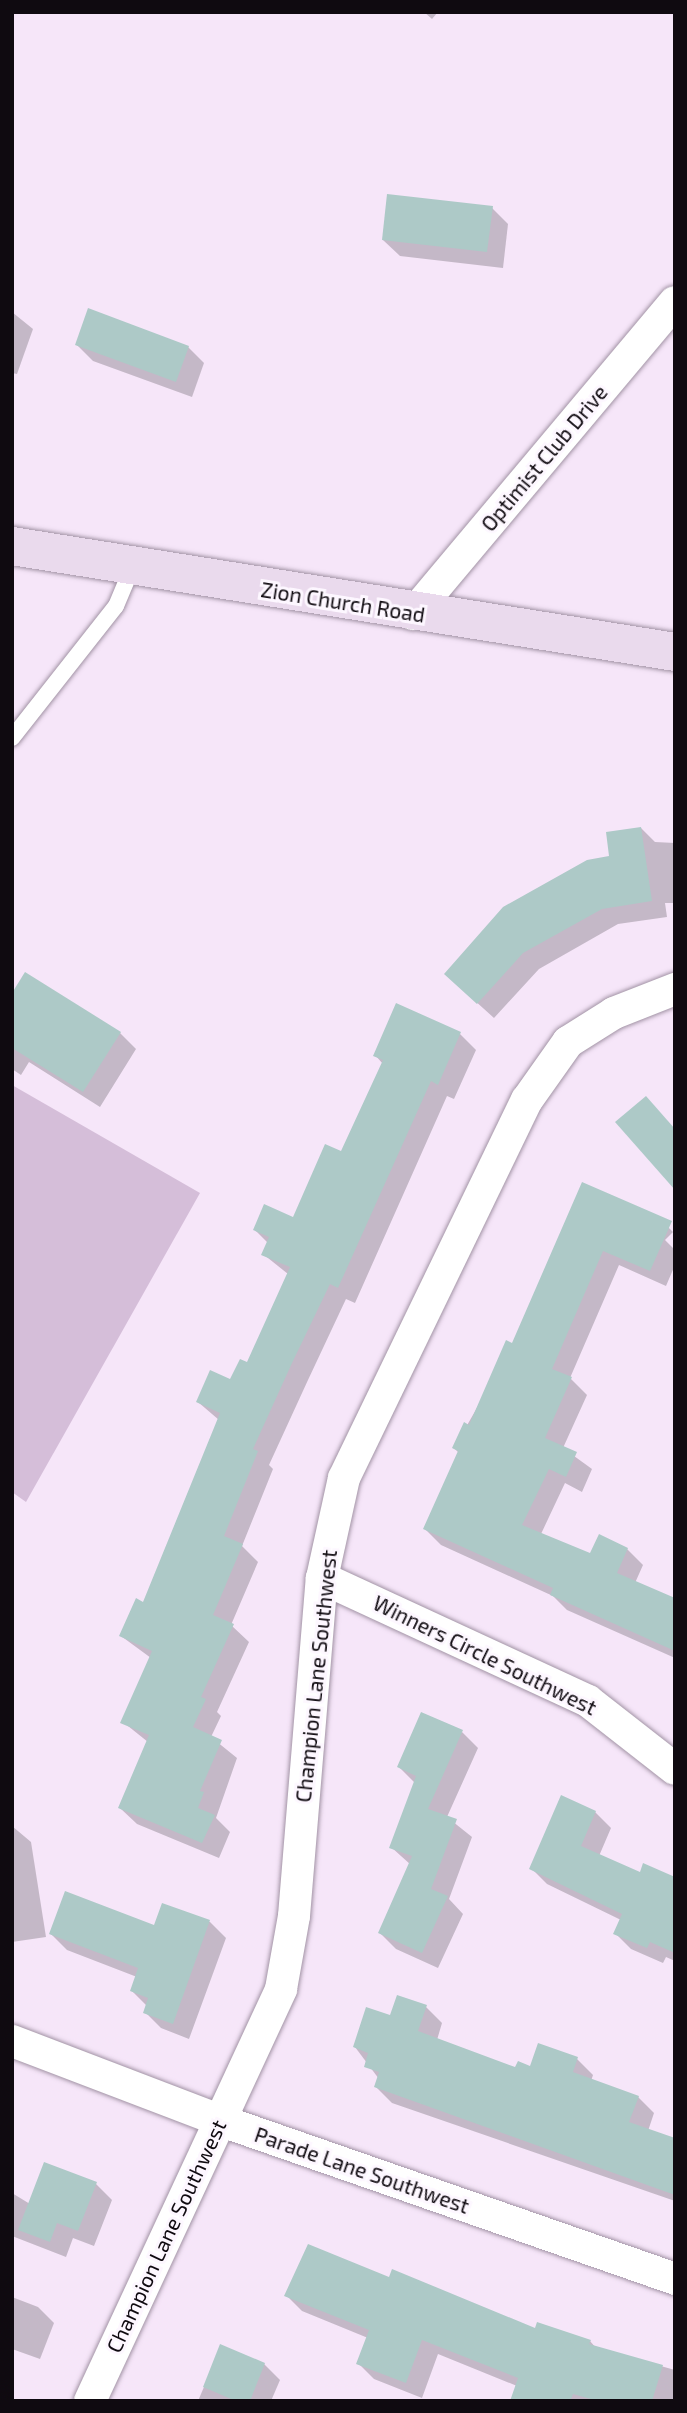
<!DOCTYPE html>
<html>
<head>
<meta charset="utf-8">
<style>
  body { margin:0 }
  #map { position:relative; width:687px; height:2413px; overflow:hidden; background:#f6e6f9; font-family:"Exo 2",sans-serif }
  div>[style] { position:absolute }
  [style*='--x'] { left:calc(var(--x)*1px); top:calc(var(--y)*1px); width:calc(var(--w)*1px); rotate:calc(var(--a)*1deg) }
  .green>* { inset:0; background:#d5bed9 }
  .shadow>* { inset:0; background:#0003 }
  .building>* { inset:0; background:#adc9c7 }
  .roads { filter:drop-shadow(0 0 2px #a293a5) drop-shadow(0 0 2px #a293a5) }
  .lane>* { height:16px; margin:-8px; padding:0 8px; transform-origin:8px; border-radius:8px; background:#fff }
  .street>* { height:32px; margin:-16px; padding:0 16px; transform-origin:16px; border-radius:16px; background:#fff }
  .secondary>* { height:38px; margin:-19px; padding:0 19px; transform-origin:19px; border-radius:19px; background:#eadaed }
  span { translate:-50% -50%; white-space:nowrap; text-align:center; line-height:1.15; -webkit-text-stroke:6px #fdf7ff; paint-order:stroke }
  .street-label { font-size:21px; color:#0f0a10 }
  .frame { position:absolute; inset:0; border:14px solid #0f0a10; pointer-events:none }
</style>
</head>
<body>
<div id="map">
  <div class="green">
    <i style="clip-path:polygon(12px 1085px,200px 1193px,26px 1502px,12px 1492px)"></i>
  </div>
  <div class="shadow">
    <i style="clip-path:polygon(424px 12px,438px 12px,432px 19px)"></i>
    <i style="clip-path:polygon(492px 208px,508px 224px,503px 268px,400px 256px,383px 240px)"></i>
    <i style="clip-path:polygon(12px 312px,33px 329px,17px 374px,12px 373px)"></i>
    <i style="clip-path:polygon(77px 345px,188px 347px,204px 363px,192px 397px,93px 361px)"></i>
    <i style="clip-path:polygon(641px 828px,655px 842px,675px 843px,675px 903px,665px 903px,667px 917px,618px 924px,539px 969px,494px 1018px,463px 990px)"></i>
    <i style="clip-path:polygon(12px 996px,120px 1033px,136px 1049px,100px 1107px,29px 1062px,21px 1075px,12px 1069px)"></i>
    <i style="clip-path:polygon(460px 1034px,476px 1050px,454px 1099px,447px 1096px,355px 1303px,346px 1299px,308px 1380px,269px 1465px,273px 1469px,242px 1546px,258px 1562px,231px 1625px,249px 1642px,217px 1712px,221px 1716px,211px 1737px,237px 1758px,216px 1818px,230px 1832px,219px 1858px,137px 1824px,120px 1808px,148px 1742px,123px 1722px,151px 1658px,121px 1636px,144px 1604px,219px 1420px,198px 1402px,231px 1382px,248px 1365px,288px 1274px,263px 1254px,268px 1243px,255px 1230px,293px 1219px,342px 1153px,383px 1064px,375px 1055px)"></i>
    <i style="clip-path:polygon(583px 1184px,658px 1217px,673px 1232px,665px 1240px,675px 1250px,675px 1265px,666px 1286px,619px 1265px,570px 1378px,587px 1395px,563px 1448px,592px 1469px,582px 1492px,565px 1483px,541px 1534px,591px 1556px,600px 1537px,627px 1549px,643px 1565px,635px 1583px,675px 1600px,675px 1658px,567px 1610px,553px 1596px,441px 1545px,425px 1529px,459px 1453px,454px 1448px,513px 1345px)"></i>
    <i style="clip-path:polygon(462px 1732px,478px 1748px,447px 1817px,472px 1837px,449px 1899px,463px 1914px,438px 1968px,396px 1949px,380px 1933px,411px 1865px,391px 1847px,415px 1783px,399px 1767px)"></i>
    <i style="clip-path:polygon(595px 1812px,611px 1828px,599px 1856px,641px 1874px,675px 1879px,675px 1961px,666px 1957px,663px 1963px,631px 1949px,615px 1933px,621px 1920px,547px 1884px,531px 1868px)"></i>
    <i style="clip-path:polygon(12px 1826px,31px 1842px,46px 1937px,12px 1942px)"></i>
    <i style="clip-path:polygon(163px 1905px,210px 1922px,226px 1938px,189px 2039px,161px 2028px,145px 2012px,147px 2006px,132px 1991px,137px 1977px,67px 1950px,51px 1934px,155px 1927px)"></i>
    <i style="clip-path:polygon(426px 2007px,442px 2023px,437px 2040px,516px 2069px,531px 2068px,540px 2045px,577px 2059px,593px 2075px,591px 2081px,638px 2097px,654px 2113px,648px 2131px,675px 2140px,675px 2201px,392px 2103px,376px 2087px,379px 2079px,355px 2047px,391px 2018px)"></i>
    <i style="clip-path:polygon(96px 2184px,112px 2200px,94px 2246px,73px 2238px,66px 2257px,12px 2236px,12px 2193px,30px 2204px)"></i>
    <i style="clip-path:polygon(390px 2279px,536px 2331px,590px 2341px,596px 2348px,675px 2370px,675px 2401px,512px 2401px,517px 2386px,438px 2354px,422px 2398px,374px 2379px,358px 2363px,368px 2338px,302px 2311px,286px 2295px)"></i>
    <i style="clip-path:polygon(12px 2297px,38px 2307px,54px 2323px,40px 2359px,12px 2349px)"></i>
    <i style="clip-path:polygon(221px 2347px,264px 2364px,280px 2380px,271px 2401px,198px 2401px)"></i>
  </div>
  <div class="building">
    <i style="clip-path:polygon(387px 194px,493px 206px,487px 252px,382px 240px)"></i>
    <i style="clip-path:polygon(88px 308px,189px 346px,176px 382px,75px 345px)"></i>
    <i style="clip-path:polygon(641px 827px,652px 901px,602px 909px,523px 953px,477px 1004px,444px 974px,503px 907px,587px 860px,609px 856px,606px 832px)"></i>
    <i style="clip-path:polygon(25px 972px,121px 1032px,83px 1092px,12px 1048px,12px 993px)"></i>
    <i style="clip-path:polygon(396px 1003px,461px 1032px,438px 1085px,431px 1081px,338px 1288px,330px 1284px,292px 1363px,253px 1449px,258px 1451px,224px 1536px,243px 1544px,213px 1615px,234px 1624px,201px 1697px,206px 1699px,193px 1727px,222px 1740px,200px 1791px,204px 1792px,198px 1808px,215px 1815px,202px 1843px,118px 1808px,149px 1735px,120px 1723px,152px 1651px,119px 1636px,136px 1598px,143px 1602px,220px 1413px,196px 1402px,210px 1370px,230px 1379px,240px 1359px,247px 1362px,290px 1267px,261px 1255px,269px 1237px,253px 1230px,264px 1204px,293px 1217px,325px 1144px,341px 1151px,383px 1060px,373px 1056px)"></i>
    <i style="clip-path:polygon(646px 1096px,675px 1129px,675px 1190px,615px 1122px)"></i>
    <i style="clip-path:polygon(582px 1182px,672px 1221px,650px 1271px,603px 1251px,552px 1369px,572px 1377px,545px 1438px,577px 1452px,566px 1477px,549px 1469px,522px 1525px,590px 1553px,599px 1534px,628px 1548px,617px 1573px,675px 1598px,675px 1651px,550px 1595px,553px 1588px,423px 1529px,458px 1451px,452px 1448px,464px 1422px,469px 1425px,506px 1340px,512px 1343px)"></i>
    <i style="clip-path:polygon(421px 1712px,463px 1730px,428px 1809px,457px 1819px,431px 1889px,448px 1896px,422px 1953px,378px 1933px,412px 1856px,389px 1848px,416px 1776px,397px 1767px)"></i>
    <i style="clip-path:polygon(561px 1795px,596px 1811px,581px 1846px,640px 1872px,643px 1863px,675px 1877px,675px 1953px,650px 1942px,647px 1948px,613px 1934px,622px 1914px,529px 1869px)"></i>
    <i style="clip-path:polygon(65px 1891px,154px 1925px,162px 1903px,210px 1920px,173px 2024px,143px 2013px,148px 1998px,130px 1991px,138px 1968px,49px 1934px)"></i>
    <i style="clip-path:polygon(397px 1995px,427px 2005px,418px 2031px,515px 2067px,518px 2061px,530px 2066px,538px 2043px,578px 2057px,573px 2072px,639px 2096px,629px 2122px,675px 2138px,675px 2195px,374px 2087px,379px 2072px,364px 2067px,368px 2053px,353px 2047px,366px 2007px,390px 2015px)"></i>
    <i style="clip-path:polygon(44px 2162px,97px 2182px,78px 2231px,57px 2223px,50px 2242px,18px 2230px)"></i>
    <i style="clip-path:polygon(308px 2244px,389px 2277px,392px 2269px,535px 2328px,537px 2322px,591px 2340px,589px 2344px,663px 2365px,652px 2401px,598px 2401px,573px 2394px,570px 2401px,510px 2401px,518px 2378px,422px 2340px,406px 2383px,356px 2364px,369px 2330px,284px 2296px)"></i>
    <i style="clip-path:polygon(220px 2344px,265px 2363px,250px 2401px,236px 2401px,203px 2387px)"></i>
  </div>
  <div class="roads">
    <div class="lane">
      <i style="--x:12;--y:738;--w:168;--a:-51.8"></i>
      <i style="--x:116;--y:606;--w:41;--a:-67.2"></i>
    </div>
    <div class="street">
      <i style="--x:413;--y:614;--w:407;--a:-50"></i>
      <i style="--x:322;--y:1578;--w:293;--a:24.8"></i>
      <i style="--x:588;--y:1701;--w:110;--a:38"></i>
      <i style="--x:12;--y:2041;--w:222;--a:20.9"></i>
      <i style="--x:219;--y:2120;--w:483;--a:19.2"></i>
      <i style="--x:90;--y:2401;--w:454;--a:-65.1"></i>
      <i style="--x:281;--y:1989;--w:74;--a:-79.9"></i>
      <i style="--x:294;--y:1916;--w:339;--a:-85.3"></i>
      <i style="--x:322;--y:1578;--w:102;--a:-77.6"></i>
      <i style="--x:344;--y:1478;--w:420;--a:-64.2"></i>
      <i style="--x:527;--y:1100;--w:71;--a:-54.7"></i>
      <i style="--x:568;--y:1042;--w:54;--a:-32.2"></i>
      <i style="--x:614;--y:1013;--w:66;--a:-21.5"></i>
    </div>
    <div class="secondary">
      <i style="--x:12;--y:546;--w:671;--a:9.08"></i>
    </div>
  </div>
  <div class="street-label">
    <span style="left:544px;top:458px;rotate:-50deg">Optimist Club Drive</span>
    <span style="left:343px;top:602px;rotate:9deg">Zion Church Road</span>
    <span style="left:485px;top:1655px;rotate:26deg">Winners Circle Southwest</span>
    <span style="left:316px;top:1676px;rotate:-84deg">Champion Lane Southwest</span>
    <span style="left:362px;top:2170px;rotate:19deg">Parade Lane Southwest</span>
    <span style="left:166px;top:2236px;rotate:-65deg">Champion Lane Southwest</span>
  </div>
  <div class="frame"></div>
</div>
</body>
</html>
